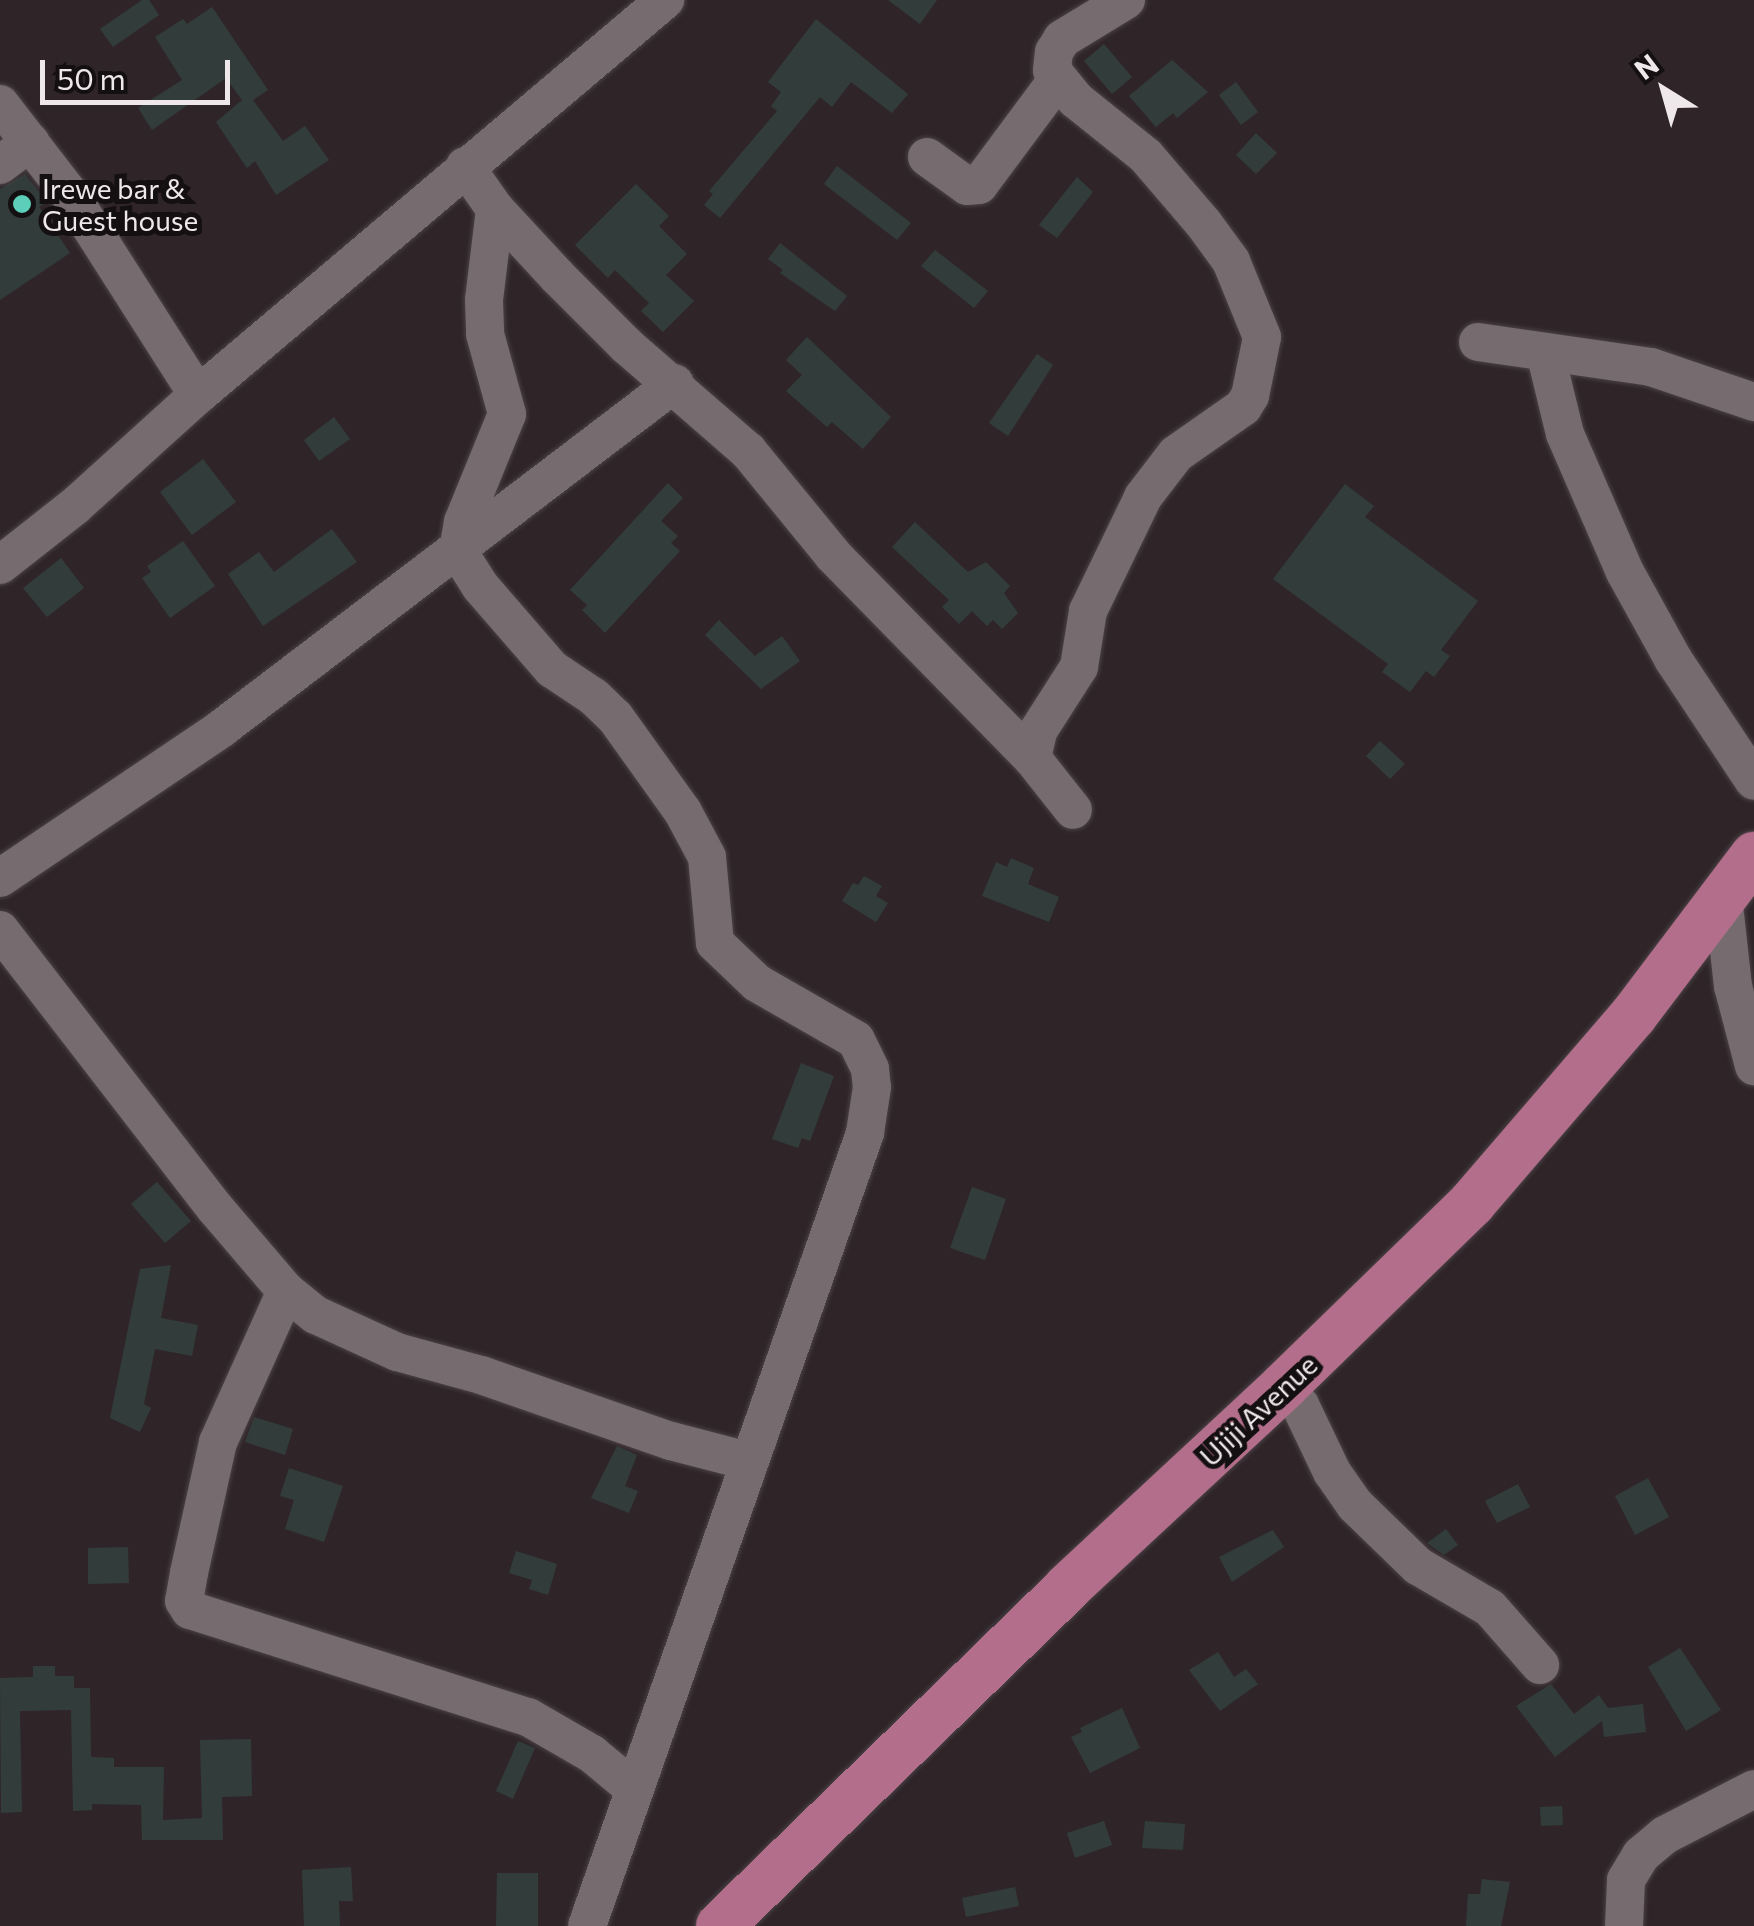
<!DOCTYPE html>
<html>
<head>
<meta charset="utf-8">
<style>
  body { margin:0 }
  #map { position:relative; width:1754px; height:1926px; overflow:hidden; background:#2f2529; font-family:Commissioner,sans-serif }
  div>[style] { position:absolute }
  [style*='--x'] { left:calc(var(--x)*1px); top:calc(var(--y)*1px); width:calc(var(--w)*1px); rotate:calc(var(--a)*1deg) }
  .building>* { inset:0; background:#323d3b }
  .roads { filter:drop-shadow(0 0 2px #4b4245) drop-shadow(0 0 2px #4b4245) }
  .minor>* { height:38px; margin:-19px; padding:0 19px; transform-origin:19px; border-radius:19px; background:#766b6f }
  .major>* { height:48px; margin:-24px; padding:0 24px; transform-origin:24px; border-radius:24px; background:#b26e8a }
  .dots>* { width:28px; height:28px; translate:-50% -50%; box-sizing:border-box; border:5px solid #141011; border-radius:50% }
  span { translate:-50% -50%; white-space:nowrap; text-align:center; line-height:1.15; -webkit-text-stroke:10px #141011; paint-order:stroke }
  .poi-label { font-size:28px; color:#efe8ea }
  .left { translate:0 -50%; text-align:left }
  .street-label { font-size:28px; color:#efe8ea }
  .north { position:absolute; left:1614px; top:40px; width:100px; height:100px; -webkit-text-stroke:8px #141011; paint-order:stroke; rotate:323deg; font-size:28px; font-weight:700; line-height:40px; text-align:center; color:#efe8ea }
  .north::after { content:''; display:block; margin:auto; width:35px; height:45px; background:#efe8ea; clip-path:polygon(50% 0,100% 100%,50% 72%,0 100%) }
  .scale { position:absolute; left:40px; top:60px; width:190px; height:45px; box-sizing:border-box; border:5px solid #efe8ea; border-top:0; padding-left:12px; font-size:30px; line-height:35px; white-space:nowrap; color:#efe8ea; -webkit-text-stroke:8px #141011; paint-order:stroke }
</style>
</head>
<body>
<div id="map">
  <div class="building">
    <i style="clip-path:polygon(142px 0,149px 0,159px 15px,113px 47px,100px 29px)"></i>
    <i style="clip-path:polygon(888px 0,937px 0,920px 24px)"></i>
    <i style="clip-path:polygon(212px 7px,268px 90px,253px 100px,283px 141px,305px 126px,329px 160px,276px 195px,255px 161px,247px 168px,216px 122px,242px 100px,226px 78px,152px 130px,138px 108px,182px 80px,155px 37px,183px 19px,187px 24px)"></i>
    <i style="clip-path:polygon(816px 19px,908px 94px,892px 113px,851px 82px,832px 107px,820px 97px,720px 218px,704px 205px,713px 194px,709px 191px,777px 111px,771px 106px,781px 92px,768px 82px)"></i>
    <i style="clip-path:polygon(1104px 44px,1132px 77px,1112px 94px,1084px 61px)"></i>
    <i style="clip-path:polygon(1172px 60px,1208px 92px,1177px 118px,1173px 113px,1156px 127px,1129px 96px)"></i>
    <i style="clip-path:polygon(1236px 82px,1258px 112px,1241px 125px,1219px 95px)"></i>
    <i style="clip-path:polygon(1256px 133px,1277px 153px,1256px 174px,1236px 155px)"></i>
    <i style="clip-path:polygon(837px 166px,911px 223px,897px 240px,824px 184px)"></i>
    <i style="clip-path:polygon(25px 174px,47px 202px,39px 207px,70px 253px,0 300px,0 189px)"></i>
    <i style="clip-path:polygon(1077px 177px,1093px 192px,1057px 238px,1039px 225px)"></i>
    <i style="clip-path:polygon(636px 184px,669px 216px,659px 226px,687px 254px,666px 275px,694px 301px,663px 332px,641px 311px,649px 303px,615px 270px,608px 278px,575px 245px)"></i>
    <i style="clip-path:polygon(780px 243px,847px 296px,835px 311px,780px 273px,783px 270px,768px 259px)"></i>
    <i style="clip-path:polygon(935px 250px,988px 291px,974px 308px,921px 266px)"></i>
    <i style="clip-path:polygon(807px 337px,891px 417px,863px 449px,832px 422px,827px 427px,786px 391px,802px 375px,786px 360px)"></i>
    <i style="clip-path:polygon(1037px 354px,1053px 365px,1008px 436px,989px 423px)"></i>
    <i style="clip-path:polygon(334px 417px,350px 439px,319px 461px,304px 440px)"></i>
    <i style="clip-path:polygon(203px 459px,236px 502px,192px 535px,160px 492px)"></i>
    <i style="clip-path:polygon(668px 483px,683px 498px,661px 521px,678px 536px,671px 543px,680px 551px,605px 633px,582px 610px,587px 605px,570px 590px)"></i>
    <i style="clip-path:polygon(1345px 484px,1374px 506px,1365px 517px,1478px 601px,1441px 650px,1450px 656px,1434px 677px,1426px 671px,1410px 692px,1382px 672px,1388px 664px,1273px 579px)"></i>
    <i style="clip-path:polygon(915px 522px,968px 572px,986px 562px,1010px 586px,1004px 593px,1018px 613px,1002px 629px,993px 620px,987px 626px,972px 611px,959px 624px,942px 607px,949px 600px,892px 547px)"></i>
    <i style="clip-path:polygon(332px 529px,357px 562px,263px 626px,228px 574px,259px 552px,274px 572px)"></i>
    <i style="clip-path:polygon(183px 541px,215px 586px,170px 618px,142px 578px,151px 572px,147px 566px)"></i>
    <i style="clip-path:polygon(61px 558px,84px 588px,47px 617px,23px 588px)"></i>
    <i style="clip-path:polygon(719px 620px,755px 656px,782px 636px,800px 661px,761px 689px,705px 635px)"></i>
    <i style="clip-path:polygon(1380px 741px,1405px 764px,1390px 779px,1366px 756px)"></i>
    <i style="clip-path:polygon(1011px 858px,1034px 868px,1028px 884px,1059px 897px,1049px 922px,982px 896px,996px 862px,1007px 867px)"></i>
    <i style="clip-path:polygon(864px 876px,882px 886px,876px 896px,888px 903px,876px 922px,842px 901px,853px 883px,858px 885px)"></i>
    <i style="clip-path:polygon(801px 1063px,834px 1076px,810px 1141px,802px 1138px,798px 1148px,772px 1139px)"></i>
    <i style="clip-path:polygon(157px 1182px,191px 1221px,165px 1243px,131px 1204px)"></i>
    <i style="clip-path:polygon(972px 1187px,1006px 1199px,985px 1260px,950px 1248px)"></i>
    <i style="clip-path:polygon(171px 1265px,161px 1318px,198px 1325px,192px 1356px,155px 1349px,144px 1404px,151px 1408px,140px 1432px,110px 1418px,140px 1269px)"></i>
    <i style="clip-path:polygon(254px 1417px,293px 1429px,285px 1455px,245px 1442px)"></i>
    <i style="clip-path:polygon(617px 1446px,637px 1455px,625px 1486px,638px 1491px,629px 1513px,591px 1498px)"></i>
    <i style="clip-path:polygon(289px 1468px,343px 1486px,324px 1542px,285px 1529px,294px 1500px,280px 1496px)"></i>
    <i style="clip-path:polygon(1648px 1478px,1669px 1517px,1635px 1535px,1615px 1496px)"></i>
    <i style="clip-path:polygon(1518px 1484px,1530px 1507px,1497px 1523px,1485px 1501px)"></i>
    <i style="clip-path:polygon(1446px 1529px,1458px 1545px,1444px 1555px,1427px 1543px)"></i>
    <i style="clip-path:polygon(1273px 1530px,1284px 1547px,1232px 1582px,1219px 1557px)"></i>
    <i style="clip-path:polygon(128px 1547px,129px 1583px,88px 1584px,88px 1548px)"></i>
    <i style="clip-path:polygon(516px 1551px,557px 1564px,548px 1595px,529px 1589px,532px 1580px,509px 1573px)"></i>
    <i style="clip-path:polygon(1680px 1648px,1721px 1710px,1686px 1731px,1648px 1667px)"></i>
    <i style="clip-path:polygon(1218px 1652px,1234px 1677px,1246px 1669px,1258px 1684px,1220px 1711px,1189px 1670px)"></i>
    <i style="clip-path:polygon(33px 1666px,55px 1666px,55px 1676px,74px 1676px,74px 1688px,90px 1688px,91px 1757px,114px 1758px,114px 1767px,164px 1767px,163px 1820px,202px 1818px,200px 1740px,251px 1739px,252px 1796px,222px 1797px,223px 1840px,142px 1840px,141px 1805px,92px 1804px,92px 1810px,73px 1811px,71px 1710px,20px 1711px,22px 1812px,1px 1813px,0 1678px,33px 1677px)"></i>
    <i style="clip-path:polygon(1551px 1684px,1574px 1714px,1599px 1695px,1608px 1708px,1643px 1704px,1646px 1732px,1604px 1737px,1602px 1721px,1555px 1757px,1516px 1706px)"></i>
    <i style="clip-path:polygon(1122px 1708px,1140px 1748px,1090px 1773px,1071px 1737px,1082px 1732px,1080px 1728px)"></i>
    <i style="clip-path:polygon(518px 1741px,535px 1748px,513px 1799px,496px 1791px)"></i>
    <i style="clip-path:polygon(1562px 1806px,1563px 1825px,1541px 1826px,1540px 1807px)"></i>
    <i style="clip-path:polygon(1104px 1821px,1112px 1845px,1075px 1858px,1067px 1833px)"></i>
    <i style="clip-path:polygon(1145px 1821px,1185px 1824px,1183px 1850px,1142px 1848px)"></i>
    <i style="clip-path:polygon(351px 1867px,353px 1901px,339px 1901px,340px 1926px,304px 1926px,302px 1870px)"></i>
    <i style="clip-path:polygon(497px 1873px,538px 1873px,538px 1926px,496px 1926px)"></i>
    <i style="clip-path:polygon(1482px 1879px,1510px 1882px,1501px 1926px,1466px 1926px,1468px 1894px,1480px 1894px)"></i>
    <i style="clip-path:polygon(1015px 1887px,1019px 1906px,966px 1917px,962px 1898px)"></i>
  </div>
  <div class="roads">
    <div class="minor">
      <i style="--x:0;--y:104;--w:116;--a:52.3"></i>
      <i style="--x:71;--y:196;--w:236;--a:57.5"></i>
      <i style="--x:927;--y:157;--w:49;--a:35.9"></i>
      <i style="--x:967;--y:186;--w:12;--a:-5"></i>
      <i style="--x:979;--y:185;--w:131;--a:-53.4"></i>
      <i style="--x:0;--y:165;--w:38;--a:-37"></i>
      <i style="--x:465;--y:166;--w:52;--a:55.1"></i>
      <i style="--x:495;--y:209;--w:91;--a:47.2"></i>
      <i style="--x:557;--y:276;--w:99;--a:45"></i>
      <i style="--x:627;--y:346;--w:160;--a:41"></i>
      <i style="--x:748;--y:451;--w:134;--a:50.7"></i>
      <i style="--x:833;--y:555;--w:284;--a:45.6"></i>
      <i style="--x:1032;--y:758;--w:66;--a:51.7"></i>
      <i style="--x:495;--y:209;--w:92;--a:96.9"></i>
      <i style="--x:484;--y:300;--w:34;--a:88"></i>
      <i style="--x:485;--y:334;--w:83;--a:74.6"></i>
      <i style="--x:507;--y:414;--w:117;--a:112.2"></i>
      <i style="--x:463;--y:522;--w:29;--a:100"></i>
      <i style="--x:458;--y:551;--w:41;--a:57.8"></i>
      <i style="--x:480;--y:586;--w:110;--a:49.1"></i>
      <i style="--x:552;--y:669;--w:50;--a:33.7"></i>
      <i style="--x:594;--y:697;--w:29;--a:44"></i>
      <i style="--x:615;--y:717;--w:117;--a:54.4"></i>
      <i style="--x:683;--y:812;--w:51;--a:61.9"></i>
      <i style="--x:707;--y:857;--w:86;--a:84.7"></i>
      <i style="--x:715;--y:943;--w:58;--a:43.6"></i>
      <i style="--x:757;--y:983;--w:114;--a:29.9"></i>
      <i style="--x:856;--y:1040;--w:32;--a:64"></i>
      <i style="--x:870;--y:1069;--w:18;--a:84"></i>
      <i style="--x:872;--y:1087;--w:47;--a:98.7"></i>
      <i style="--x:865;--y:1133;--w:840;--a:109.32"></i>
      <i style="--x:1478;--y:342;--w:175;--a:8.2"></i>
      <i style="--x:1651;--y:367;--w:109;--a:18.8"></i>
      <i style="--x:1545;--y:352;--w:84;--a:76.3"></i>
      <i style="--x:1565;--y:434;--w:150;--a:66.5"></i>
      <i style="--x:1625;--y:572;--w:99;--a:61.1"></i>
      <i style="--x:1673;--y:659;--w:146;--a:56.4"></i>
      <i style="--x:0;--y:565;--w:95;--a:-38.2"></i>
      <i style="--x:75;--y:506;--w:166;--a:-42.1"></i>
      <i style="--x:198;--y:395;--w:612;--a:-40.23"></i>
      <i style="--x:1032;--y:758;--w:28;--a:-77"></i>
      <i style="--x:1038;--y:731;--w:76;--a:-57.4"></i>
      <i style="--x:1079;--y:667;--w:57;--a:-80.9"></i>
      <i style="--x:1088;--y:611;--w:127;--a:-64.2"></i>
      <i style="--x:1143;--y:497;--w:54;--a:-52.5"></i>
      <i style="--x:1176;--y:454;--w:82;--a:-35"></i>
      <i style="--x:1243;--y:407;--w:13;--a:-58"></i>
      <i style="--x:1250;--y:396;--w:60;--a:-78.5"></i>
      <i style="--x:1262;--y:337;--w:82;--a:-112.2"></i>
      <i style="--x:1231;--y:261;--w:46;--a:-126.1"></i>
      <i style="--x:1204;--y:224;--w:89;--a:-130.5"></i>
      <i style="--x:1146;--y:156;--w:90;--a:-141.3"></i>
      <i style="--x:1076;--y:100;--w:38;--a:-129"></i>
      <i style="--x:1052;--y:70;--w:18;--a:-84"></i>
      <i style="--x:1054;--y:52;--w:15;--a:-58"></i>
      <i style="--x:1062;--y:39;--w:75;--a:-31.4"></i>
      <i style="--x:0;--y:878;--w:268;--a:-34"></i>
      <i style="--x:222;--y:728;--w:569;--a:-37.29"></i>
      <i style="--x:1723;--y:896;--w:91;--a:83.7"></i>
      <i style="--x:1733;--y:986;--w:83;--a:75.3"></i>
      <i style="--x:0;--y:930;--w:351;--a:52.3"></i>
      <i style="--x:215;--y:1208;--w:109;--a:49.5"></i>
      <i style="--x:286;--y:1291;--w:38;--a:39"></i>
      <i style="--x:316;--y:1315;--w:89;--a:24.6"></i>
      <i style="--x:397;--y:1352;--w:87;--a:15.3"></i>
      <i style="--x:481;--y:1375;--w:201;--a:19.2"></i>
      <i style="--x:671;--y:1441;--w:80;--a:14.6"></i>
      <i style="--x:286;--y:1291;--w:166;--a:114.2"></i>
      <i style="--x:218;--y:1442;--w:134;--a:102.5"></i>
      <i style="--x:189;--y:1573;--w:28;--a:100"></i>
      <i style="--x:184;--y:1601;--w:11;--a:56"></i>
      <i style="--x:190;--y:1610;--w:355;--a:17.6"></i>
      <i style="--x:528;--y:1717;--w:74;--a:30"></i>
      <i style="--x:592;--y:1754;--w:55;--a:39.8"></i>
      <i style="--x:1284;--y:1386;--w:25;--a:50"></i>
      <i style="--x:1300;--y:1405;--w:74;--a:64.5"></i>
      <i style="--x:1332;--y:1472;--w:40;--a:55.1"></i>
      <i style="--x:1355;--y:1505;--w:88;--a:44.1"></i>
      <i style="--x:1418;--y:1566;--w:83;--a:30.3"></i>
      <i style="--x:1490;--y:1608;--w:76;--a:48.7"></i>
      <i style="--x:1624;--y:1926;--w:46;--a:-87.5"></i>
      <i style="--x:1626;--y:1880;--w:29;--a:-59"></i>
      <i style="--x:1641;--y:1855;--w:31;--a:-40"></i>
      <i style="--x:1665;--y:1835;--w:100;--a:-27.3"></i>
    </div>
    <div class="major">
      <i style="--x:720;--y:1926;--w:486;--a:-44.2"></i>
      <i style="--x:1068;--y:1587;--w:295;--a:-42.9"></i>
      <i style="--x:1284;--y:1386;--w:262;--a:-44.2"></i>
      <i style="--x:1472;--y:1203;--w:247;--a:-49.3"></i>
      <i style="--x:1633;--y:1016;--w:201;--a:-52.9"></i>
    </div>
  </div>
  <div class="dots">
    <i style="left:22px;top:204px;background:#5cceba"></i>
  </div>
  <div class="poi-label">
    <span class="left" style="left:42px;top:204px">Irewe bar &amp;<br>Guest house</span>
  </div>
  <div class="street-label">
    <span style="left:1258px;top:1410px;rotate:-43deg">Ujiji Avenue</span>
  </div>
  <div class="north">N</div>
  <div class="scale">50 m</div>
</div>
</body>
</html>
